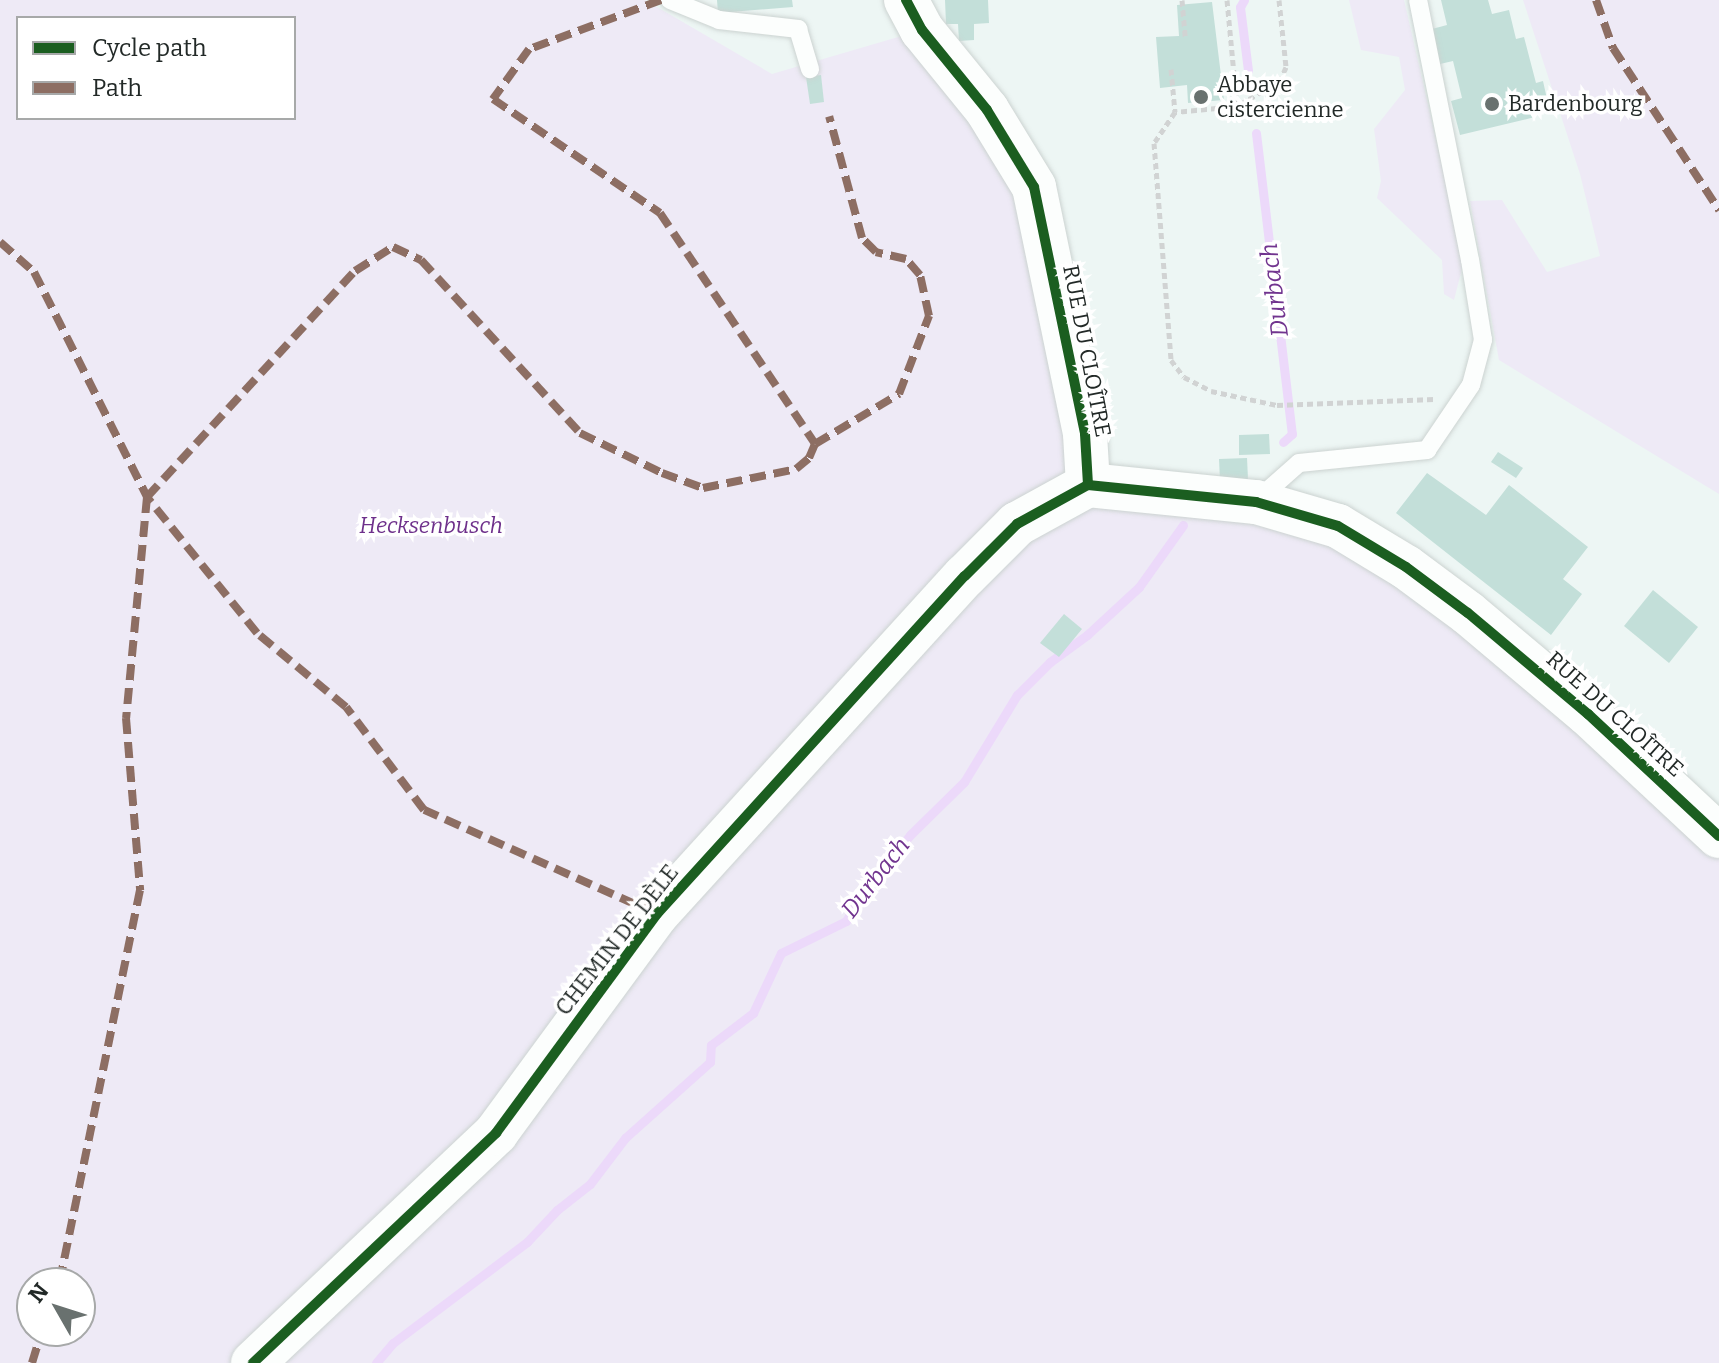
<!DOCTYPE html>
<html>
<head>
<meta charset="utf-8">
<style>
  body { margin:0 }
  #map { position:relative; width:1719px; height:1363px; overflow:hidden; background:#edf6f4; font-family:Bitter,serif }
  div>[style] { position:absolute }
  [style*='--x'] { left:calc(var(--x)*1px); top:calc(var(--y)*1px); width:calc(var(--w)*1px); rotate:calc(var(--a)*1deg) }
  .green>* { inset:0; background:#eeeaf6 }
  .stream>* { height:9px; margin:-4.5px; padding:0 4.5px; transform-origin:4.5px; border-radius:4.5px; background:#ecd9fa }
  .building>* { inset:0; background:#c3dfd9 }
  .path>* { height:5px; margin-top:-2.5px; transform-origin:0; background:repeating-linear-gradient(90deg,#d1d3d3 0 6px,transparent 0 10px) }
  .roads { filter:drop-shadow(0 0 2px #ccd3d1) drop-shadow(0 0 2px #ccd3d1) }
  .service>* { height:18px; margin:-9px; padding:0 9px; transform-origin:9px; border-radius:9px; background:#fcfefd }
  .tertiary>* { height:44px; margin:-22px; padding:0 22px; transform-origin:22px; border-radius:22px; background:#fcfefd }
  .quiet>* { height:8px; margin-top:-4px; transform-origin:0; background:repeating-linear-gradient(90deg,#8d6e63 0 16px,transparent 0 24px) }
  .cycleway>* { height:10px; margin:-5px; padding:0 5px; transform-origin:5px; border-radius:5px; background:#1b5e20 }
  .dots>* { width:22px; height:22px; translate:-50% -50%; box-sizing:border-box; border:4px solid #fff; border-radius:50% }
  span { translate:-50% -50%; white-space:nowrap; text-align:center; line-height:1.15; -webkit-text-stroke:7px #fff; paint-order:stroke }
  .poi-label { font-size:22px; color:#222927 }
  .left { translate:0 -50%; text-align:left }
  .street-label { font-size:22px; color:#222927 }
  .park-label { font-size:22px; color:#6e308b; font-style:italic }
  .water-label { font-size:24px; color:#71348f; font-style:italic }
  .legend { position:absolute; left:16px; top:16px; width:280px; height:104px; box-sizing:border-box; background:#fff; border:2px solid #a7a9a9; margin:0; padding:10px 14px; list-style:none; font-size:24px; color:#222927 }
  .legend li { display:flex; align-items:center; gap:16px; height:40px }
  .legend b { width:40px; border:2px solid #a7a9a9 }
  .north { position:absolute; left:16px; top:1267px; width:80px; height:80px; box-sizing:border-box; background:#fff; border:2px solid #a7a9a9; border-radius:50%; rotate:309deg; font-size:22px; font-weight:700; line-height:32px; text-align:center; color:#222927 }
  .north::after { content:''; display:block; margin:auto; width:28px; height:36px; background:#69716f; clip-path:polygon(50% 0,100% 100%,50% 72%,0 100%) }
</style>
</head>
<body>
<div id="map">
  <div class="green">
    <i style="clip-path:polygon(evenodd,0 0,645px 0,772px 74px,922px 30px,1034px 187px,1088px 485px,1338px 526px,1719px 836px,1719px 1363px,0 1363px,0 0,18px 18px,294px 18px,294px 118px,18px 118px,18px 18px,0 0,32px 1283px,80px 1283px,80px 1331px,32px 1331px,32px 1283px)"></i>
    <i style="clip-path:polygon(1349px 0,1404px 0,1464px 261px,1454px 300px,1444px 294px,1442px 260px,1377px 198px,1381px 181px,1374px 129px,1405px 90px,1399px 57px,1361px 50px)"></i>
    <i style="clip-path:polygon(1523px 0,1719px 0,1719px 494px,1499px 360px,1470px 201px,1502px 200px,1547px 272px,1600px 256px,1580px 174px)"></i>
  </div>
  <div class="stream">
    <i style="--x:1244;--y:0;--w:8;--a:120"></i>
    <i style="--x:1240;--y:7;--w:64;--a:82.8"></i>
    <i style="--x:1256;--y:133;--w:303;--a:83.2"></i>
    <i style="--x:1292;--y:434;--w:12;--a:138"></i>
    <i style="--x:376;--y:1363;--w:26;--a:-50"></i>
    <i style="--x:393;--y:1343;--w:168;--a:-37"></i>
    <i style="--x:527;--y:1242;--w:44;--a:-46.8"></i>
    <i style="--x:557;--y:1210;--w:42;--a:-38.2"></i>
    <i style="--x:590;--y:1184;--w:58;--a:-52.7"></i>
    <i style="--x:625;--y:1138;--w:114;--a:-41.8"></i>
    <i style="--x:710;--y:1062;--w:17;--a:-87"></i>
    <i style="--x:711;--y:1045;--w:53;--a:-37.3"></i>
    <i style="--x:753;--y:1013;--w:66;--a:-65"></i>
    <i style="--x:781;--y:953;--w:72;--a:-26.2"></i>
    <i style="--x:846;--y:921;--w:38;--a:-58"></i>
    <i style="--x:866;--y:889;--w:70;--a:-50.8"></i>
    <i style="--x:910;--y:835;--w:76;--a:-44.5"></i>
    <i style="--x:964;--y:782;--w:102;--a:-58.7"></i>
    <i style="--x:1017;--y:695;--w:47;--a:-45"></i>
    <i style="--x:1050;--y:662;--w:46;--a:-36.1"></i>
    <i style="--x:1087;--y:635;--w:71;--a:-42.7"></i>
    <i style="--x:1139;--y:587;--w:76;--a:-54.6"></i>
  </div>
  <div class="building">
    <i style="clip-path:polygon(717px 0,792px 0,793px 7px,718px 13px)"></i>
    <i style="clip-path:polygon(945px 0,988px 0,989px 23px,974px 24px,974px 40px,959px 41px,958px 24px,946px 24px)"></i>
    <i style="clip-path:polygon(1441px 0,1488px 0,1492px 14px,1509px 10px,1516px 39px,1524px 37px,1536px 83px,1543px 81px,1549px 108px,1534px 112px,1535px 117px,1460px 135px,1451px 101px,1462px 98px,1453px 61px,1440px 64px,1432px 29px,1447px 25px)"></i>
    <i style="clip-path:polygon(1212px 2px,1224px 100px,1188px 103px,1187px 85px,1160px 88px,1156px 37px,1179px 36px,1177px 5px)"></i>
    <i style="clip-path:polygon(821px 75px,824px 102px,810px 104px,806px 77px)"></i>
    <i style="clip-path:polygon(1269px 434px,1270px 454px,1239px 455px,1239px 435px)"></i>
    <i style="clip-path:polygon(1498px 452px,1523px 468px,1516px 478px,1491px 462px)"></i>
    <i style="clip-path:polygon(1247px 458px,1248px 479px,1220px 481px,1219px 459px)"></i>
    <i style="clip-path:polygon(1427px 473px,1486px 515px,1509px 485px,1588px 547px,1563px 579px,1582px 594px,1551px 635px,1396px 513px)"></i>
    <i style="clip-path:polygon(1653px 590px,1698px 627px,1669px 663px,1624px 626px)"></i>
    <i style="clip-path:polygon(1064px 614px,1082px 629px,1059px 657px,1040px 643px)"></i>
  </div>
  <div class="path">
    <i style="--x:1182;--y:0;--w:38;--a:85"></i>
    <i style="--x:1227;--y:0;--w:106;--a:84.6"></i>
    <i style="--x:1279;--y:0;--w:67;--a:84"></i>
    <i style="--x:1286;--y:67;--w:15;--a:113"></i>
    <i style="--x:1280;--y:81;--w:50;--a:149.8"></i>
    <i style="--x:1237;--y:106;--w:62;--a:174.5"></i>
    <i style="--x:1175;--y:112;--w:37;--a:124"></i>
    <i style="--x:1154;--y:143;--w:218;--a:85.5"></i>
    <i style="--x:1171;--y:360;--w:21;--a:53"></i>
    <i style="--x:1184;--y:377;--w:30;--a:27"></i>
    <i style="--x:1211;--y:391;--w:67;--a:12"></i>
    <i style="--x:1277;--y:405;--w:157;--a:-2.2"></i>
    <i style="--x:1171;--y:69;--w:43;--a:84.7"></i>
  </div>
  <div class="roads">
    <div class="service">
      <i style="--x:670;--y:0;--w:53;--a:22.2"></i>
      <i style="--x:719;--y:20;--w:80;--a:6.5"></i>
      <i style="--x:798;--y:29;--w:42;--a:73.3"></i>
      <i style="--x:1256;--y:501;--w:57;--a:-41.5"></i>
      <i style="--x:1299;--y:463;--w:129;--a:-5.8"></i>
      <i style="--x:1427;--y:450;--w:78;--a:-55.9"></i>
      <i style="--x:1471;--y:385;--w:47;--a:-75.1"></i>
      <i style="--x:1483;--y:340;--w:81;--a:-99.2"></i>
      <i style="--x:1470;--y:260;--w:265;--a:-101.3"></i>
    </div>
    <div class="tertiary">
      <i style="--x:906;--y:0;--w:34;--a:62"></i>
      <i style="--x:922;--y:30;--w:103;--a:50.9"></i>
      <i style="--x:987;--y:110;--w:90;--a:58.6"></i>
      <i style="--x:1034;--y:187;--w:252;--a:78.3"></i>
      <i style="--x:1085;--y:434;--w:51;--a:86.6"></i>
      <i style="--x:1088;--y:485;--w:169;--a:5.8"></i>
      <i style="--x:1256;--y:502;--w:85;--a:16.3"></i>
      <i style="--x:1338;--y:526;--w:79;--a:31.1"></i>
      <i style="--x:1406;--y:567;--w:77;--a:36.6"></i>
      <i style="--x:1468;--y:613;--w:157;--a:40.1"></i>
      <i style="--x:1588;--y:714;--w:179;--a:43"></i>
      <i style="--x:253;--y:1363;--w:335;--a:-43.4"></i>
      <i style="--x:496;--y:1133;--w:272;--a:-53.7"></i>
      <i style="--x:657;--y:914;--w:457;--a:-47.7"></i>
      <i style="--x:965;--y:576;--w:74;--a:-45"></i>
      <i style="--x:1017;--y:524;--w:81;--a:-28.8"></i>
    </div>
  </div>
  <div class="quiet">
    <i style="--x:661;--y:0;--w:141;--a:159.6"></i>
    <i style="--x:529;--y:49;--w:62;--a:125.8"></i>
    <i style="--x:493;--y:99;--w:202;--a:34.3"></i>
    <i style="--x:660;--y:213;--w:278;--a:56.1"></i>
    <i style="--x:1596;--y:0;--w:51;--a:70.5"></i>
    <i style="--x:1613;--y:48;--w:194;--a:56.8"></i>
    <i style="--x:0;--y:242;--w:45;--a:41.4"></i>
    <i style="--x:34;--y:272;--w:252;--a:63.3"></i>
    <i style="--x:147;--y:497;--w:222;--a:95.4"></i>
    <i style="--x:126;--y:718;--w:173;--a:85.3"></i>
    <i style="--x:140;--y:890;--w:401;--a:101.6"></i>
    <i style="--x:657;--y:914;--w:255;--a:-155.9"></i>
    <i style="--x:424;--y:810;--w:129;--a:-127.1"></i>
    <i style="--x:346;--y:707;--w:116;--a:-140.3"></i>
    <i style="--x:257;--y:633;--w:175;--a:-129"></i>
    <i style="--x:147;--y:497;--w:307;--a:-47.4"></i>
    <i style="--x:355;--y:271;--w:45;--a:-32.3"></i>
    <i style="--x:393;--y:247;--w:31;--a:25"></i>
    <i style="--x:421;--y:260;--w:235;--a:47.4"></i>
    <i style="--x:580;--y:433;--w:91;--a:26"></i>
    <i style="--x:662;--y:473;--w:44;--a:20.1"></i>
    <i style="--x:703;--y:488;--w:95;--a:-11.5"></i>
    <i style="--x:796;--y:469;--w:17;--a:-40"></i>
    <i style="--x:809;--y:458;--w:15;--a:-67"></i>
    <i style="--x:815;--y:444;--w:98;--a:-30.8"></i>
    <i style="--x:899;--y:394;--w:84;--a:-69"></i>
    <i style="--x:929;--y:316;--w:42;--a:-102.4"></i>
    <i style="--x:920;--y:275;--w:21;--a:-131"></i>
    <i style="--x:906;--y:259;--w:31;--a:-167"></i>
    <i style="--x:876;--y:252;--w:20;--a:-135"></i>
    <i style="--x:862;--y:238;--w:126;--a:-105.1"></i>
    <i style="--x:32;--y:1363;--w:34;--a:-73"></i>
  </div>
  <div class="cycleway">
    <i style="--x:906;--y:0;--w:34;--a:62"></i>
    <i style="--x:922;--y:30;--w:103;--a:50.9"></i>
    <i style="--x:987;--y:110;--w:90;--a:58.6"></i>
    <i style="--x:1034;--y:187;--w:252;--a:78.3"></i>
    <i style="--x:1085;--y:434;--w:51;--a:86.6"></i>
    <i style="--x:1088;--y:485;--w:169;--a:5.8"></i>
    <i style="--x:1256;--y:502;--w:85;--a:16.3"></i>
    <i style="--x:1338;--y:526;--w:79;--a:31.1"></i>
    <i style="--x:1406;--y:567;--w:77;--a:36.6"></i>
    <i style="--x:1468;--y:613;--w:157;--a:40.1"></i>
    <i style="--x:1588;--y:714;--w:179;--a:43"></i>
    <i style="--x:253;--y:1363;--w:335;--a:-43.4"></i>
    <i style="--x:496;--y:1133;--w:272;--a:-53.7"></i>
    <i style="--x:657;--y:914;--w:457;--a:-47.7"></i>
    <i style="--x:965;--y:576;--w:74;--a:-45"></i>
    <i style="--x:1017;--y:524;--w:81;--a:-28.8"></i>
  </div>
  <div class="dots">
    <i style="left:1201px;top:97px;background:#69716f"></i>
    <i style="left:1492px;top:104px;background:#69716f"></i>
  </div>
  <div class="poi-label">
    <span class="left" style="left:1217px;top:97px">Abbaye<br>cistercienne</span>
    <span class="left" style="left:1508px;top:104px">Bardenbourg</span>
  </div>
  <div class="street-label">
    <span style="left:1087px;top:351px;rotate:79deg">RUE DU CLOÎTRE</span>
    <span style="left:1615px;top:714px;rotate:42deg">RUE DU CLOÎTRE</span>
    <span style="left:617px;top:940px;rotate:-52deg">CHEMIN DE DÈLE</span>
  </div>
  <div class="park-label">
    <span style="left:431px;top:526px">Hecksenbusch</span>
  </div>
  <div class="water-label">
    <span style="left:1275px;top:290px;rotate:-97deg">Durbach</span>
    <span style="left:876px;top:878px;rotate:-52deg">Durbach</span>
  </div>
  <ul class="legend">
  <li><b style="height:10px;background:#1b5e20"></b>Cycle path</li>
  <li><b style="height:10px;background:#8d6e63"></b>Path</li>
  </ul>
  <div class="north">N</div>
</div>
</body>
</html>
